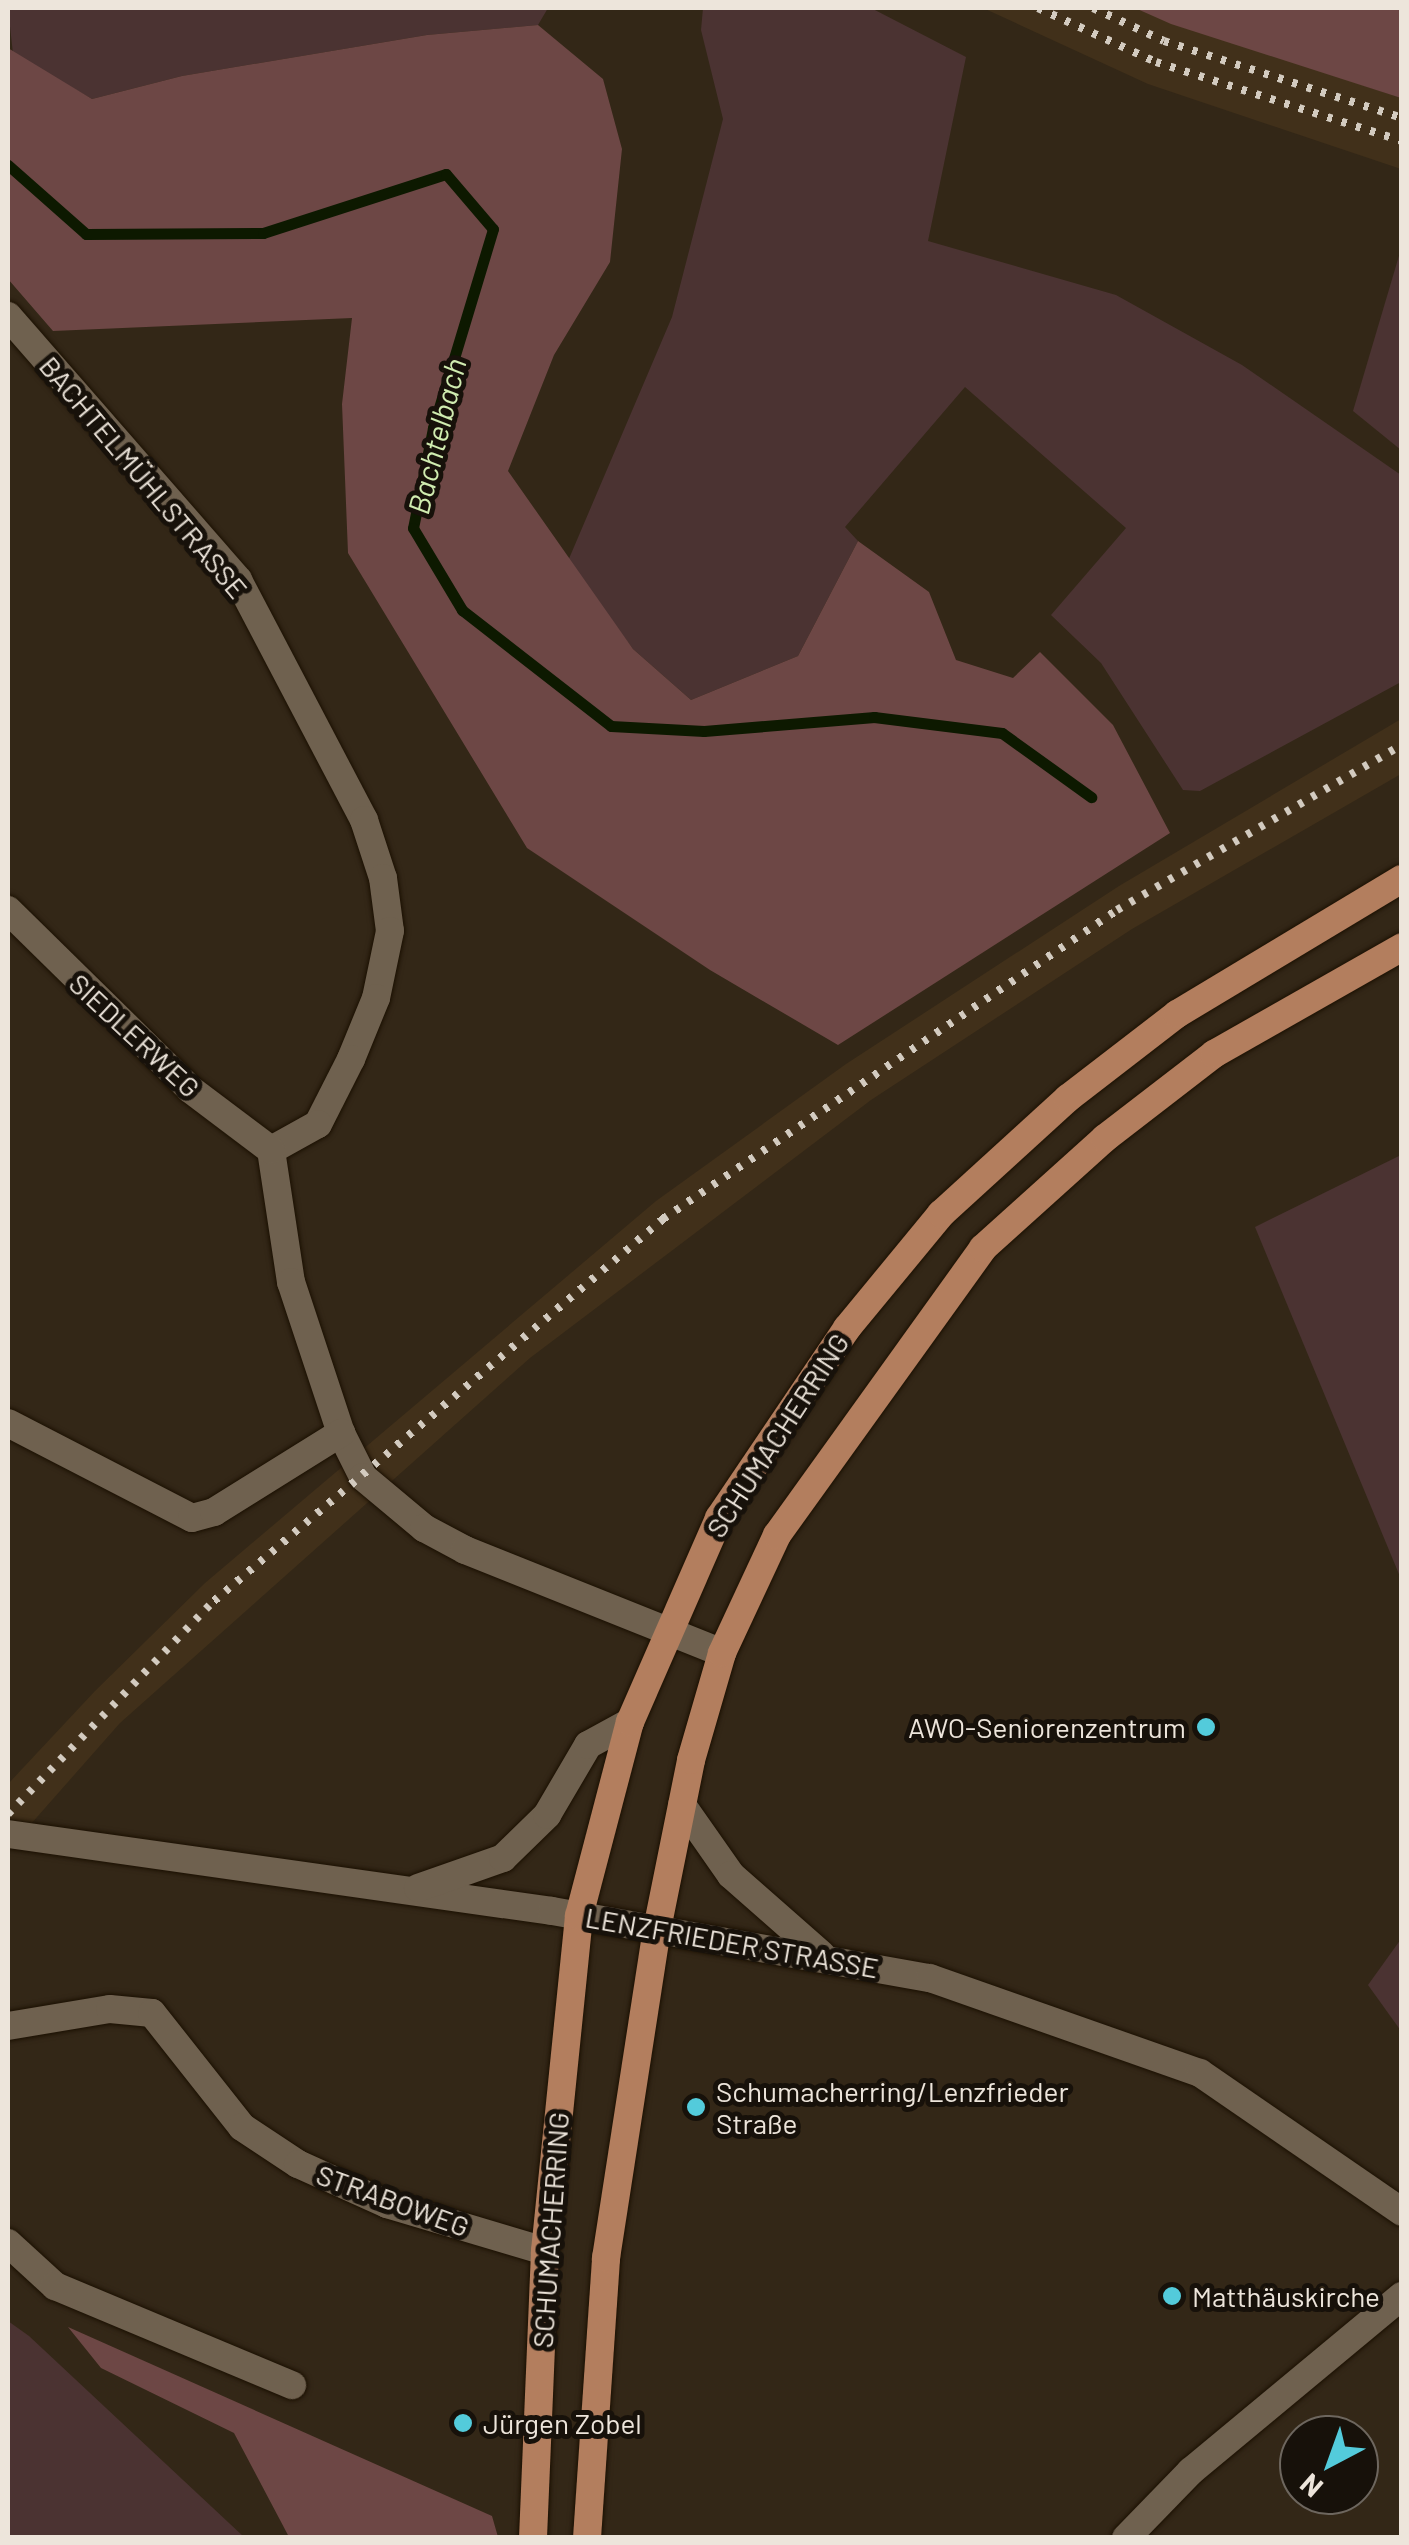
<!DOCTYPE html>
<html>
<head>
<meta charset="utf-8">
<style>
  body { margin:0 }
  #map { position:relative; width:1409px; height:2545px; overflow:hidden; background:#332717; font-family:Barlow,sans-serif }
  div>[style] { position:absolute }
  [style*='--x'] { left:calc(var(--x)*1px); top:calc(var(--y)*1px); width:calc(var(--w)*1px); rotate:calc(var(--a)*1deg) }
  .built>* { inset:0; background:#41301a }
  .green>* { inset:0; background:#4b3332 }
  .forest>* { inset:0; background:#6d4745 }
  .stream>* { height:11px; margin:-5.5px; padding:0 5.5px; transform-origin:5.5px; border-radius:5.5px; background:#0d1900 }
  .roads { filter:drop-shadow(0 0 2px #1b1002) drop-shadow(0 0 2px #1b1002) }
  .minor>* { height:28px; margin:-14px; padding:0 14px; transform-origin:14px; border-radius:14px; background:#6f614f }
  .tertiary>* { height:28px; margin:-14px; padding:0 14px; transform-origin:14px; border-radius:14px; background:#6f614f }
  .primary>* { height:28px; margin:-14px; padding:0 14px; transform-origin:14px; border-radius:14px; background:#b37e5e }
  .rail>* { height:8px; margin-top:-4px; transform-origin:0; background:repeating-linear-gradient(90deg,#d3cbc0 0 5px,transparent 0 15px) }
  .dots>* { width:28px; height:28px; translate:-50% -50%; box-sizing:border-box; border:5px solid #17110a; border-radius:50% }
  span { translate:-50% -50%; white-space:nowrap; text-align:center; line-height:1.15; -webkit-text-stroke:10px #17110a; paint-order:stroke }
  .street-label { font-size:28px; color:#ede5db }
  .poi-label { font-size:28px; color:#ede5db }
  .right { translate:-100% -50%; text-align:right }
  .left { translate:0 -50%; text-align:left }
  .water-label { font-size:30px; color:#d0ecb0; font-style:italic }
  .frame { position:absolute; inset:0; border:10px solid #ede5db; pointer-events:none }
  .north { position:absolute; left:1279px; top:2415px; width:100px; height:100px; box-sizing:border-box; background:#17110a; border:2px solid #6d665e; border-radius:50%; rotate:221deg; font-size:28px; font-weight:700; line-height:40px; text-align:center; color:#ede5db }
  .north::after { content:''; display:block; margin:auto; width:35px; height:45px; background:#53cbdb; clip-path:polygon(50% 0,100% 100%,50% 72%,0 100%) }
</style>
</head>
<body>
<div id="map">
  <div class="built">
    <i style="clip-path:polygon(983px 8px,1135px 8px,1401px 98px,1401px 169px,1148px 84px)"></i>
    <i style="clip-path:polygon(1401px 719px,1401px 774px,1132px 929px,871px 1100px,530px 1358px,120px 1723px,8px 1850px,8px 1784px,95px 1691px,205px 1583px,656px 1201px,846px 1064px,1119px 886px)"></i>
  </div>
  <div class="green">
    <i style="clip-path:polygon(8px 8px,548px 8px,538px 25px,427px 35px,182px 76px,92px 99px,13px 54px)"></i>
    <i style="clip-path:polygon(703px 8px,871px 8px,966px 57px,928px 241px,1116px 295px,1242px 365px,1401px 475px,1401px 682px,1200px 791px,1183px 790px,1101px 663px,1051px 615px,1126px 528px,965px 387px,845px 527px,858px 541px,798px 656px,691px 700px,633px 649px,568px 561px,672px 317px,723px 119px,701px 30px)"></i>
    <i style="clip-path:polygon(1401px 249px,1401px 450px,1353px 411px)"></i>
    <i style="clip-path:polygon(1401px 1155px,1401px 1579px,1255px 1227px)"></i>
    <i style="clip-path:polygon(1401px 1939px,1401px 2031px,1368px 1985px)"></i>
    <i style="clip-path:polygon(8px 2321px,29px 2336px,244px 2537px,8px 2537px)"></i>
  </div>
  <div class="forest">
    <i style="clip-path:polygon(1135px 8px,1401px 8px,1401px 98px,1171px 24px)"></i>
    <i style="clip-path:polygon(538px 25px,603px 79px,622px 149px,610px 262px,554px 355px,508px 471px,633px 649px,691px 700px,798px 656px,858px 541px,929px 592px,956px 660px,1013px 678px,1040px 652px,1113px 725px,1170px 833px,838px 1045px,710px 970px,527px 848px,348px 553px,342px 404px,352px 318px,53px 331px,8px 279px,8px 48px,92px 99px,182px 76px,427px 35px)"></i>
    <i style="clip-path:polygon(68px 2327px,492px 2516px,498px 2537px,289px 2537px,234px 2433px,101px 2368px)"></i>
  </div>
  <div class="stream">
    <i style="--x:8;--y:165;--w:104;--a:41.5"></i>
    <i style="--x:86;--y:234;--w:177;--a:-0.3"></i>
    <i style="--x:263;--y:233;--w:192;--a:-17.9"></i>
    <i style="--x:446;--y:174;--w:72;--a:49.5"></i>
    <i style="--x:493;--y:229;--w:208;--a:106.8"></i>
    <i style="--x:433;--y:428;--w:102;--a:101.3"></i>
    <i style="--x:413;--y:528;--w:96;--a:59.1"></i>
    <i style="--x:462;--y:610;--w:189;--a:37.9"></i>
    <i style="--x:611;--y:726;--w:93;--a:3.1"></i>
    <i style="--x:704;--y:731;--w:171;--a:-4.7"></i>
    <i style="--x:874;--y:717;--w:129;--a:7.1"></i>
    <i style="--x:1002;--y:733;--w:110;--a:35.7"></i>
  </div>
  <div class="roads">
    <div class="minor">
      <i style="--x:8;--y:316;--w:350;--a:48.9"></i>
      <i style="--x:238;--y:580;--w:271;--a:62.3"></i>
      <i style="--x:364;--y:820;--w:61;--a:71.9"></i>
      <i style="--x:383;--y:878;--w:53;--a:82.5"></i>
      <i style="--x:390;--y:931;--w:68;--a:101.8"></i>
      <i style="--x:376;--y:998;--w:66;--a:112.3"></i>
      <i style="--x:351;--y:1059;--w:73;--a:116.9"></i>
      <i style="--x:318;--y:1124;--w:54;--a:151"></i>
      <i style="--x:271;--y:1150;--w:134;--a:81.4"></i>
      <i style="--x:291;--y:1282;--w:159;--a:71.7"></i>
      <i style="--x:341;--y:1433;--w:49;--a:63.4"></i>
      <i style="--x:363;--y:1477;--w:80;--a:39.9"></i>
      <i style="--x:424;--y:1528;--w:47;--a:28.2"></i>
      <i style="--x:465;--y:1550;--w:277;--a:21.8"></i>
      <i style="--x:8;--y:910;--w:255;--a:44.5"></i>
      <i style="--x:190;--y:1089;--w:101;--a:37"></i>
      <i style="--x:8;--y:1423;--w:207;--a:27.3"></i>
      <i style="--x:192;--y:1518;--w:23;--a:-15"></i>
      <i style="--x:214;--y:1512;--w:150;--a:-31.9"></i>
      <i style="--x:8;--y:2026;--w:103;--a:-9.5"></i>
      <i style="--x:110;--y:2009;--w:42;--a:5.4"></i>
      <i style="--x:152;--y:2013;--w:145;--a:51.7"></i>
      <i style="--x:242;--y:2127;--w:67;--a:33.5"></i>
      <i style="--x:298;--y:2164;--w:98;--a:24.2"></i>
      <i style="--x:387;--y:2204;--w:165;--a:16.6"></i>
      <i style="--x:8;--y:2243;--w:64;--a:42.5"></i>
      <i style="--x:55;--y:2286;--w:257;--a:22.7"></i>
      <i style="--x:1126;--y:2538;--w:93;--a:-45.9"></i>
      <i style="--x:1191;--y:2471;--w:274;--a:-39.7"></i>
    </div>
    <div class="tertiary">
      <i style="--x:682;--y:1805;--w:85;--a:55"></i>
      <i style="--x:731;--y:1875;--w:120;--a:41.3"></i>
      <i style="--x:8;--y:1834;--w:549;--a:8.06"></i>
      <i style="--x:552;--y:1911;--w:384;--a:10.1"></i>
      <i style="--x:930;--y:1978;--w:286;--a:19.4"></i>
      <i style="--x:1200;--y:2073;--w:245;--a:34.5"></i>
      <i style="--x:418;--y:1888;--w:90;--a:-19.4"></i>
      <i style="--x:503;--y:1858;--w:62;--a:-44.3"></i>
      <i style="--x:547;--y:1815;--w:81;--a:-59.6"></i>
      <i style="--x:588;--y:1745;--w:48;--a:-28.7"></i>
    </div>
    <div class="primary">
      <i style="--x:533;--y:2538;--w:287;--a:-87.6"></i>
      <i style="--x:545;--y:2251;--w:337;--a:-84.2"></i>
      <i style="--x:579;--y:1916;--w:201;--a:-75.3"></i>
      <i style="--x:630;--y:1722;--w:223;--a:-66.4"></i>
      <i style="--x:719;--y:1518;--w:229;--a:-56"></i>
      <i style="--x:847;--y:1328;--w:148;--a:-50.5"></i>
      <i style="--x:941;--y:1214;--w:172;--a:-42.4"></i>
      <i style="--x:1068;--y:1098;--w:138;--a:-37.6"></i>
      <i style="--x:1177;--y:1014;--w:262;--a:-31"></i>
      <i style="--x:587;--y:2538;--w:281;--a:-86.1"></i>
      <i style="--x:606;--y:2258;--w:333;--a:-81.2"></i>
      <i style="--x:657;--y:1929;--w:172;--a:-78.6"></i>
      <i style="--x:691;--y:1760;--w:111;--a:-73.8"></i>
      <i style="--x:722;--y:1653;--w:130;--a:-65"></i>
      <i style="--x:777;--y:1535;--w:353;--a:-54.3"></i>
      <i style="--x:983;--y:1248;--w:164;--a:-42"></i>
      <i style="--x:1105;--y:1138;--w:138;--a:-37.6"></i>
      <i style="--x:1214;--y:1054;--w:216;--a:-29.6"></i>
    </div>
  </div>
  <div class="rail">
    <i style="--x:1038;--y:8;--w:130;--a:24.6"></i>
    <i style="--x:1156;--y:62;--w:258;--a:17.8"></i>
    <i style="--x:1093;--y:8;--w:78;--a:24.9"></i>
    <i style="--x:1164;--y:41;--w:250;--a:17.9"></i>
    <i style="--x:8;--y:1814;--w:296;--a:-46"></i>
    <i style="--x:214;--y:1601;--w:590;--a:-40.39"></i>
    <i style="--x:663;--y:1219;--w:549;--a:-34.24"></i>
    <i style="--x:1117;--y:910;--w:329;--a:-30.1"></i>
  </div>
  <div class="dots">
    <i style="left:1206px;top:1727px;background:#53cbdb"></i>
    <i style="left:696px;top:2107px;background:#53cbdb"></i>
    <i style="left:1172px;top:2296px;background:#53cbdb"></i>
    <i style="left:463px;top:2423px;background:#53cbdb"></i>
  </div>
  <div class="street-label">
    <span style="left:144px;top:477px;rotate:50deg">BACHTELMÜHLSTRASSE</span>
    <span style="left:135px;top:1035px;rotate:43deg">SIEDLERWEG</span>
    <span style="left:777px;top:1435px;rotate:-57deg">SCHUMACHERRING</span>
    <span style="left:732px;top:1942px;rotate:10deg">LENZFRIEDER STRASSE</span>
    <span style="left:393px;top:2200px;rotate:20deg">STRABOWEG</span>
    <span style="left:550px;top:2230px;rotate:-86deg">SCHUMACHERRING</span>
  </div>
  <div class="poi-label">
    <span class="right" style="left:1186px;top:1727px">AWO-Seniorenzentrum</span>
    <span class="left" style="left:716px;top:2107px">Schumacherring/Lenzfrieder<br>Straße</span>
    <span class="left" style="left:1192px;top:2296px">Matthäuskirche</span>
    <span class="left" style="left:483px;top:2423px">Jürgen Zobel</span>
  </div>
  <div class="water-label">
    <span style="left:436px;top:436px;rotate:-76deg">Bachtelbach</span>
  </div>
  <div class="frame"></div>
  <div class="north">N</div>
</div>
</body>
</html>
